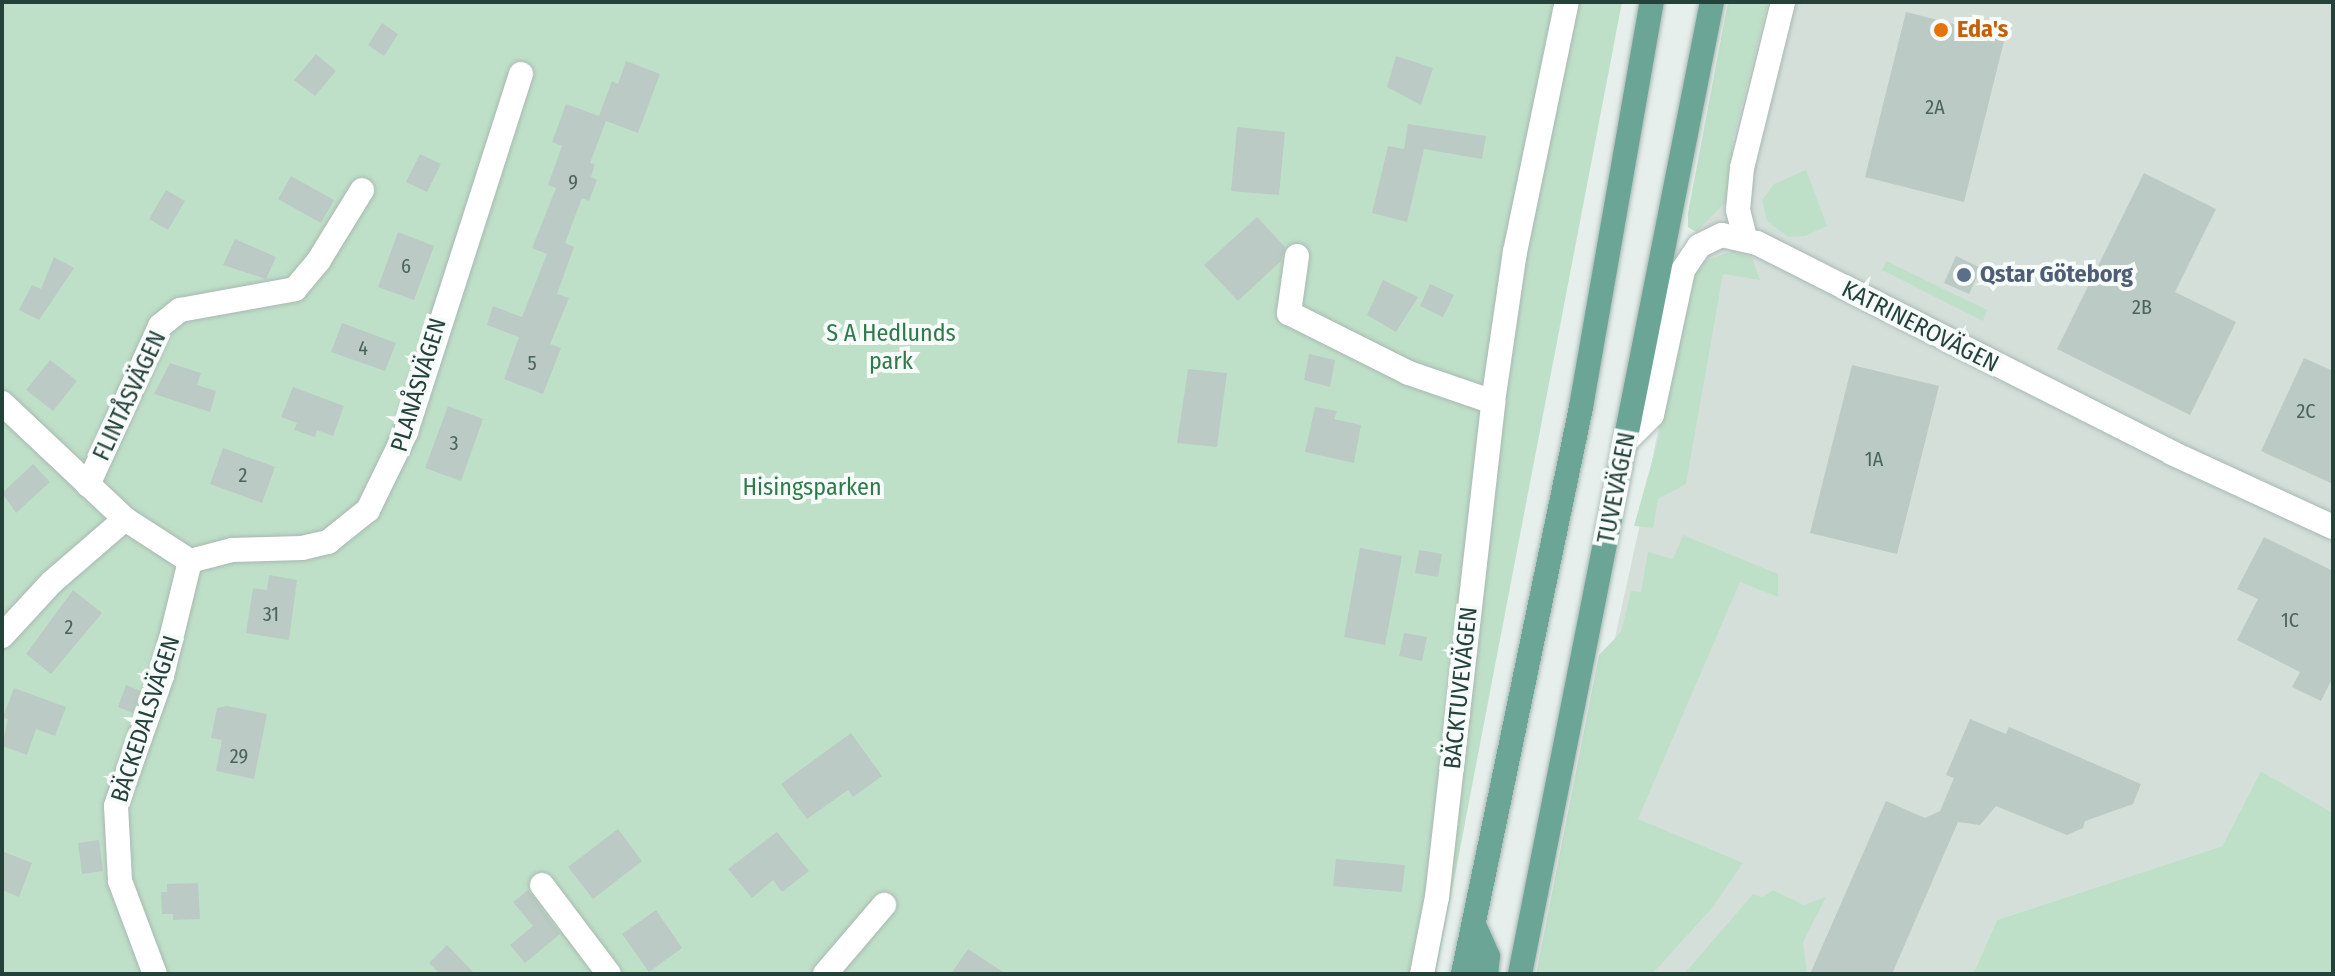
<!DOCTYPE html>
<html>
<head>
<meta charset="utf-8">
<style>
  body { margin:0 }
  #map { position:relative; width:2335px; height:976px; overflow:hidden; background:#e6efeb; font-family:"Fira Sans Condensed",sans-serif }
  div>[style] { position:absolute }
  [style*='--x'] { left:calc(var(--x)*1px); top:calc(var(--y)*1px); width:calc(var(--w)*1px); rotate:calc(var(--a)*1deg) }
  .built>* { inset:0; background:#d4dfda }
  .green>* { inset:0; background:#bfe0c8 }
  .building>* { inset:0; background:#bbcac4 }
  .roads { filter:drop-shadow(0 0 2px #a8b8b2) drop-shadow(0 0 2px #a8b8b2) }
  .minor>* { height:24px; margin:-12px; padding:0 12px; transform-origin:12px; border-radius:12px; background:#fff }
  .major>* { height:24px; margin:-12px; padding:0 12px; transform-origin:12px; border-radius:12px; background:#6aa596 }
  .dots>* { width:22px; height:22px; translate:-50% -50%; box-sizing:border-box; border:4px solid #f7fbf9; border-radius:50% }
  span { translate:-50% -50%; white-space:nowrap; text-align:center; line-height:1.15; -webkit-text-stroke:8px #f7fbf9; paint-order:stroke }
  .number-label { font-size:20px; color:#4a645c }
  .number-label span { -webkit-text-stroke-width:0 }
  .food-label { font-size:24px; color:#c56008; font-weight:700 }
  .left { translate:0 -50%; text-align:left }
  .service-label { font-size:24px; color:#4e5e75; font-weight:700 }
  .street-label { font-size:24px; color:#24423a }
  .park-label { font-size:24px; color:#2d7a4b }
  .frame { position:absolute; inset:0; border:4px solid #24423a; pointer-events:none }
</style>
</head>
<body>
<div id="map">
  <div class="built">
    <i style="clip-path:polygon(1768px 2px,2333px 2px,2333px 813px,2261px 771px,2222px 846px,1997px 920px,1973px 974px,1541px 974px,1640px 524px,1696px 232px,1729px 195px,1733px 141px)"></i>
  </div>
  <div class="green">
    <i style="clip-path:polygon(2px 2px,1622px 2px,1436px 974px,2px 974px)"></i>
    <i style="clip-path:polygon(1728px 2px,1768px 2px,1733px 141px,1728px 200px,1696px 232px,1688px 227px,1688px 213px)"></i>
    <i style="clip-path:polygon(1806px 170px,1827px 226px,1805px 236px,1788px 237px,1767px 221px,1762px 200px,1774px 184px)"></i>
    <i style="clip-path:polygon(1734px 251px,1752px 258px,1760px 280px,1723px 274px,1686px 484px,1658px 499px,1653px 528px,1634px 526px,1658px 440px,1689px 279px,1704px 261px)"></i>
    <i style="clip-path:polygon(1886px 261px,1987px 310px,1983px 321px,1882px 270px)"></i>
    <i style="clip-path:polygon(1683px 535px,1778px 574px,1778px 597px,1740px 582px,1638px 819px,1743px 863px,1713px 907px,1652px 974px,1536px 974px,1599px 655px,1621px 632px,1631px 591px,1641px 592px,1648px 552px,1673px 559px)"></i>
    <i style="clip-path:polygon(2261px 771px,2333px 813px,2333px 974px,1973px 974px,1997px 920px,2222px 846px)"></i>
    <i style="clip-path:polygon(1773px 890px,1804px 905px,1826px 897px,1803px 942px,1807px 974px,1684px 974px,1753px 894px,1763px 897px)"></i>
  </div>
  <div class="building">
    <i style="clip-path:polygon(1906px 12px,2005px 37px,1964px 202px,1865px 177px)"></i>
    <i style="clip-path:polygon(382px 23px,398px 34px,384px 56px,368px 45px)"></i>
    <i style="clip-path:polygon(316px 54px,336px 71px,315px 96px,294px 80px)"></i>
    <i style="clip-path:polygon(1396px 56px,1433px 68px,1421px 105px,1387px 87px)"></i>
    <i style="clip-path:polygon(626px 61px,660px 74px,638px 133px,606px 121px,590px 163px,595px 164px,591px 177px,597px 180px,589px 201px,582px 198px,565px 243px,574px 247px,557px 294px,569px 298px,550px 344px,561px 348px,543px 394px,504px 379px,519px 337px,487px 325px,493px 306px,522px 317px,547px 254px,532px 248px,556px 188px,548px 185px,562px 146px,552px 142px,566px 104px,599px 116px,612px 81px,618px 84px)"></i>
    <i style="clip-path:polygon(1408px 124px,1486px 136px,1482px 159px,1424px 149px,1407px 222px,1372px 213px,1388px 146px,1404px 149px)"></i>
    <i style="clip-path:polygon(1237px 127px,1285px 132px,1279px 195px,1231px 191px)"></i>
    <i style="clip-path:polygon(420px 154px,441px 164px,427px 192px,406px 182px)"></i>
    <i style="clip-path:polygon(2144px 173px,2216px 209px,2175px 292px,2236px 322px,2190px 415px,2057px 349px)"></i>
    <i style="clip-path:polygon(291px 176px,334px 200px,321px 223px,278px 199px)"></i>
    <i style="clip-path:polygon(166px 190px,185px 201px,168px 230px,149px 219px)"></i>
    <i style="clip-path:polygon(1257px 217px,1285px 247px,1281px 261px,1238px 301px,1204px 265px)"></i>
    <i style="clip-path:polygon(398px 232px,434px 246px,414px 300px,378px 287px)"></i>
    <i style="clip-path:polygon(235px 239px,276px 257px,266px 279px,223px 265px)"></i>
    <i style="clip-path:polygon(1956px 256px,1981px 268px,1969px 294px,1944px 283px)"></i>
    <i style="clip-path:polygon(54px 257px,74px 268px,39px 320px,19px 310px,32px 285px,41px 289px)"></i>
    <i style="clip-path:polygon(1383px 280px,1418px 297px,1396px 332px,1367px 315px)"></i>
    <i style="clip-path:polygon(1430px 284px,1454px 295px,1443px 317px,1420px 306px)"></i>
    <i style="clip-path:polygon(342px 323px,396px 343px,385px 371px,331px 352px)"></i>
    <i style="clip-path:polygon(1309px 354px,1335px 360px,1330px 387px,1304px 380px)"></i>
    <i style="clip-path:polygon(2304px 358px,2333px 371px,2333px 484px,2261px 451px)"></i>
    <i style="clip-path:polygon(50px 360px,77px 381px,53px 411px,26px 390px)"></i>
    <i style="clip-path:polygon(170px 363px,201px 373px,197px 385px,216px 391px,210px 412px,154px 394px)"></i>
    <i style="clip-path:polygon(1852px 365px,1939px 386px,1897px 554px,1810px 533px)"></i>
    <i style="clip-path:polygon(1188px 369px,1227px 373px,1217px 447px,1177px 443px)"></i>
    <i style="clip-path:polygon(293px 387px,344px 406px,333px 436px,317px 430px,315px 437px,294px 430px,297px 423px,281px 417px)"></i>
    <i style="clip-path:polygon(448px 406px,483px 419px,461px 481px,425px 468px)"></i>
    <i style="clip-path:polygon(1315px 407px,1337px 411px,1334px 419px,1361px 425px,1354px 463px,1305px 452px)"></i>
    <i style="clip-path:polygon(223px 448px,275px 467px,262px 503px,210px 484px)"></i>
    <i style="clip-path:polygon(33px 464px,50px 482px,16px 513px,2px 493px)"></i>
    <i style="clip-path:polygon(2264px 537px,2333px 571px,2333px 677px,2321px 701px,2292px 687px,2300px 672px,2237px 640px,2258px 599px,2237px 589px)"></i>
    <i style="clip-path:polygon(1360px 548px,1402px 556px,1385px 645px,1344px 637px)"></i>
    <i style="clip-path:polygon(1419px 550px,1442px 554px,1438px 577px,1415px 573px)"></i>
    <i style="clip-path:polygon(269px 575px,297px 580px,289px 640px,246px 633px,253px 588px,267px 590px)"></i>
    <i style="clip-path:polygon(73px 590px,102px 613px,51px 674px,26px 654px)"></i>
    <i style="clip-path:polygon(1404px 633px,1427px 637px,1422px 661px,1399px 656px)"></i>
    <i style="clip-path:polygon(126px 685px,141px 691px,133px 713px,118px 707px)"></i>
    <i style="clip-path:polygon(14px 688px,66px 707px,55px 736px,36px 729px,27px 755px,2px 746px,8px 719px,3px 717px)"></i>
    <i style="clip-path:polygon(227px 706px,267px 714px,254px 779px,216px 771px,222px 740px,211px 738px,217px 708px)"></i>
    <i style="clip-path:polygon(1970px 719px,2006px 734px,2009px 727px,2021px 732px,2141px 784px,2133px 804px,2085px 821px,2083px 828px,2067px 835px,1996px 806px,1980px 825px,1958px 822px,1892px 974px,1810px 974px,1886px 801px,1925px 818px,1940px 811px,1954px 778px,1946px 775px)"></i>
    <i style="clip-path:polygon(851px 733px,882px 776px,853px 797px,848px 790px,807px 819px,781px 784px)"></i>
    <i style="clip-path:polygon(618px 829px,642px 861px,593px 899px,568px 867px)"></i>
    <i style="clip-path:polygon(777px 832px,809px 871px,782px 892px,773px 880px,752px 898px,728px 869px)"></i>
    <i style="clip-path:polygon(99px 840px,103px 871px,82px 874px,78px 843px)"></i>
    <i style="clip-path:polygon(2px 851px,32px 863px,19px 897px,2px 890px)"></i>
    <i style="clip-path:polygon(1336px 859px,1405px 865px,1402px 892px,1333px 886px)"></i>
    <i style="clip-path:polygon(198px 883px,200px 919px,173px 920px,173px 914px,162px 914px,161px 892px,167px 892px,167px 884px)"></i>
    <i style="clip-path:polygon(528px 890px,560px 934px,525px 963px,510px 945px,533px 926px,513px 902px)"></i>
    <i style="clip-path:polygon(656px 910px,682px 948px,649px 972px,622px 934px)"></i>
    <i style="clip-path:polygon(447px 945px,475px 974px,440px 974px,429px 963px)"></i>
    <i style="clip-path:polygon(968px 949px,1006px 974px,951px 974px)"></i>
  </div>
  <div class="roads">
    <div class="minor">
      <i style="--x:1745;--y:238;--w:29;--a:-104"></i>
      <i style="--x:1738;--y:210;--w:42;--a:-84.6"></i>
      <i style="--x:1742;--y:168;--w:171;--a:-76.1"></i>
      <i style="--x:1297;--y:256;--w:58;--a:98"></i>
      <i style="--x:1289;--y:313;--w:134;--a:26.6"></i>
      <i style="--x:1409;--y:373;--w:89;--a:19"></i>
      <i style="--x:2;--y:403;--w:169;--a:43.3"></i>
      <i style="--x:125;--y:519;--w:77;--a:32.9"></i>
      <i style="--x:190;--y:561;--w:118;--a:103.7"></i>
      <i style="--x:162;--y:676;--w:138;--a:109.5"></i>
      <i style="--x:116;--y:806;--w:75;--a:86.9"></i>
      <i style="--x:120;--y:881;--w:99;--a:69.4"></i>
      <i style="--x:1627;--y:440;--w:35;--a:-45"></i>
      <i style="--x:1652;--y:415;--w:148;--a:-77.9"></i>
      <i style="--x:1683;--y:270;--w:29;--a:-56"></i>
      <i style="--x:1699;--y:246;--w:25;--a:-26"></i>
      <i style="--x:1722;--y:235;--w:36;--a:13"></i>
      <i style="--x:1757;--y:243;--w:465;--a:26.8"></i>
      <i style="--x:2172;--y:453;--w:177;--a:24.7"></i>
      <i style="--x:88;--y:485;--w:175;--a:-65.6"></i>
      <i style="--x:160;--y:326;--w:26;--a:-39"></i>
      <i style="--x:180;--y:310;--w:117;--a:-10.3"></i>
      <i style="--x:295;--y:289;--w:38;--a:-50"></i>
      <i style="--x:319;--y:260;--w:82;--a:-58.4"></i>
      <i style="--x:190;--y:561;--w:43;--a:-14.7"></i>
      <i style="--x:232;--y:550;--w:70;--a:-1.6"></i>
      <i style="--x:302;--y:548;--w:27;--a:-13"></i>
      <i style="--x:328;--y:542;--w:51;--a:-38.7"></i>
      <i style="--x:368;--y:510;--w:87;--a:-64"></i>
      <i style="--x:406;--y:432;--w:376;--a:-72.2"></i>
      <i style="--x:2;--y:636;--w:74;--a:-47.2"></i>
      <i style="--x:52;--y:582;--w:96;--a:-40.8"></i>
      <i style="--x:542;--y:885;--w:111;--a:53"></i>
      <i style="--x:825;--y:974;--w:91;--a:-49.5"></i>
      <i style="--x:1422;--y:974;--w:78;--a:-79"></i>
      <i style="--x:1437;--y:897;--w:498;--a:-83.5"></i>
      <i style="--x:1493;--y:402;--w:152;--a:-81.7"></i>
      <i style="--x:1515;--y:252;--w:255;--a:-78.3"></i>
    </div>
    <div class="major">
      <i style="--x:1474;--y:925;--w:34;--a:66"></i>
      <i style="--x:1488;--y:956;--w:18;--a:96"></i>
      <i style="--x:1463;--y:974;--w:579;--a:-78.24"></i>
      <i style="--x:1581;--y:407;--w:411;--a:-80.1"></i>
      <i style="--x:1520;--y:974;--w:991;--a:-78.83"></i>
    </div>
  </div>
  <div class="dots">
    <i style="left:1941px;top:30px;background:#e8710a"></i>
    <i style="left:1964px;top:275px;background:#5c6f8a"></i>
  </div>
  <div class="number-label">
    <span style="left:1935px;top:107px">2A</span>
    <span style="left:573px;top:182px">9</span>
    <span style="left:406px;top:266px">6</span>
    <span style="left:2142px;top:307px">2B</span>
    <span style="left:363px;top:348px">4</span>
    <span style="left:532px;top:363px">5</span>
    <span style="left:2306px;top:411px">2C</span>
    <span style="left:454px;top:443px">3</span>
    <span style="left:1874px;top:459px">1A</span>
    <span style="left:243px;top:475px">2</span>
    <span style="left:271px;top:614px">31</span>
    <span style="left:2290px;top:620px">1C</span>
    <span style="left:69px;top:627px">2</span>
    <span style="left:239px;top:756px">29</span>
  </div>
  <div class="food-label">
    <span class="left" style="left:1957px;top:30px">Eda's</span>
  </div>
  <div class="service-label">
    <span class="left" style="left:1980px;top:275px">Qstar Göteborg</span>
  </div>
  <div class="street-label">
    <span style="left:1920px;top:327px;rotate:27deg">KATRINEROVÄGEN</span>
    <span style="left:419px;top:385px;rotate:-73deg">PLANÅSVÄGEN</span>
    <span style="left:130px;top:396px;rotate:-65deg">FLINTÅSVÄGEN</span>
    <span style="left:1617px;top:488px;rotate:-79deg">TUVEVÄGEN</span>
    <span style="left:1461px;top:688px;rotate:-84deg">BÄCKTUVEVÄGEN</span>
    <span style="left:146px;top:719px;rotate:-72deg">BÄCKEDALSVÄGEN</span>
  </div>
  <div class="park-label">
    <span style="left:891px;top:348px">S A Hedlunds<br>park</span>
    <span style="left:812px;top:488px">Hisingsparken</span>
  </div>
  <div class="frame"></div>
</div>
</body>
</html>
